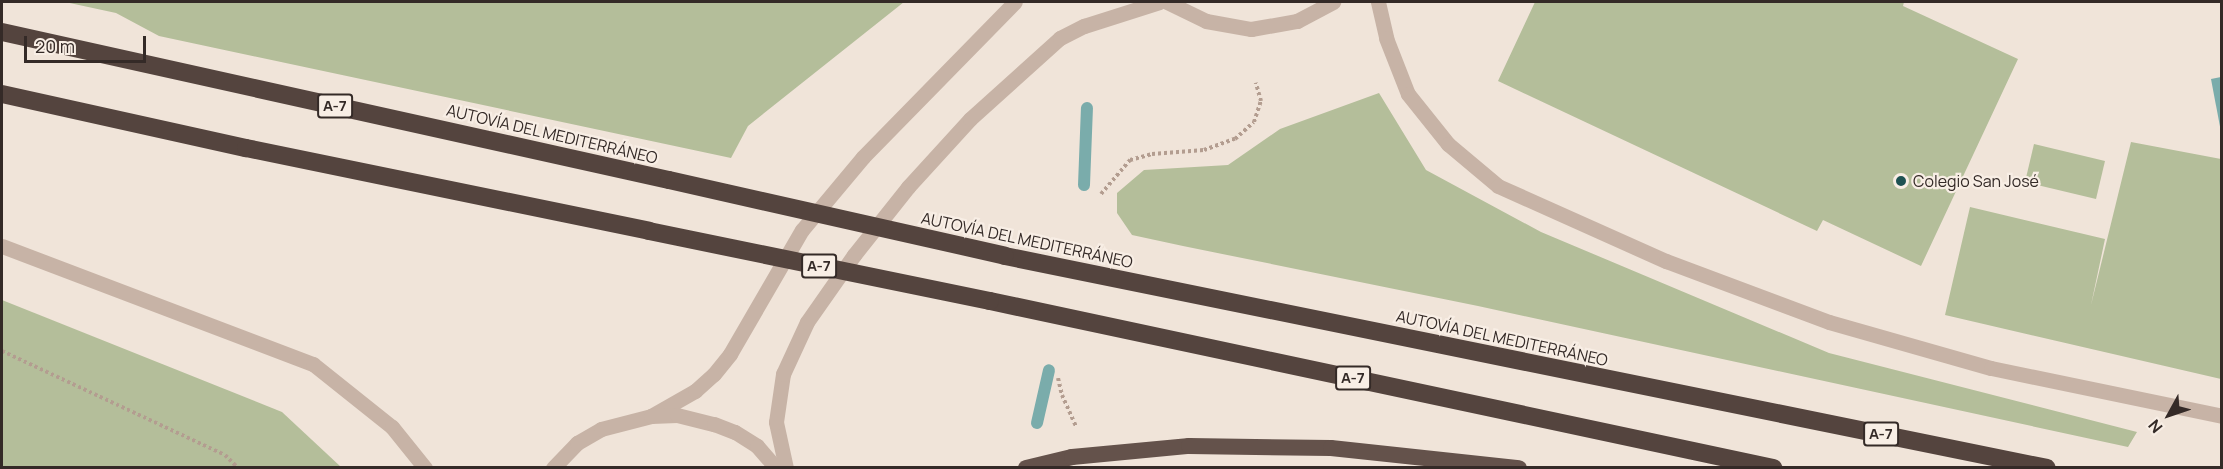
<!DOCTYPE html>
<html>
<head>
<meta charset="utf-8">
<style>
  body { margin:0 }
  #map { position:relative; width:2223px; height:469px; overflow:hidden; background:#f0e4d9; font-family:Manrope,sans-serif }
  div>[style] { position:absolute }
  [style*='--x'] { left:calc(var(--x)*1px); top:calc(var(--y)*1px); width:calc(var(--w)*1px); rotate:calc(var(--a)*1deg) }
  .green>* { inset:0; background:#b4be9a }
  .water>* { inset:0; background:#7aacab }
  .stream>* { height:12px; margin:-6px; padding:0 6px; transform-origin:6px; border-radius:6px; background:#7aacab }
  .path>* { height:4px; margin-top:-2px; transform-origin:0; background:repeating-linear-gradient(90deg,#b39d90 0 3px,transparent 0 6px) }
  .minor>* { height:15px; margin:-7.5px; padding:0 7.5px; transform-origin:7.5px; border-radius:7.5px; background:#c7b3a6 }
  .tertiary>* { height:15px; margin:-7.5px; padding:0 7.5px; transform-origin:7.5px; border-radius:7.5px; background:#c7b3a6 }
  .trunk>* { height:16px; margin:-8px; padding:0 8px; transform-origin:8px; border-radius:8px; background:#64524b }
  .motorway>* { height:18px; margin:-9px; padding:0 9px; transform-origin:9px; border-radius:9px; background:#54443e }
  .motorway-bridge>* { height:18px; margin:-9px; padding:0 9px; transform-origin:9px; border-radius:9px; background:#54443e }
  .dots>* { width:16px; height:16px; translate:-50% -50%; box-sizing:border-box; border:3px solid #f8eee5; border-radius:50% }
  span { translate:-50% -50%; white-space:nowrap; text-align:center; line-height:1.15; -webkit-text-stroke:4.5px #f8eee5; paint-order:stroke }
  .shield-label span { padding:2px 4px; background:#f8eee5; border:2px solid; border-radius:4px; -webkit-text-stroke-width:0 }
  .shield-label { font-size:15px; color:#342a27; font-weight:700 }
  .street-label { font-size:16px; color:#342a27 }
  .poi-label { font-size:16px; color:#342a27 }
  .left { translate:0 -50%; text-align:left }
  .frame { position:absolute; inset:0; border:3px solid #342a27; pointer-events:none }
  .north { position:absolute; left:2139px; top:385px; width:60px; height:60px; -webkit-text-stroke:4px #f8eee5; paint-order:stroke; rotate:230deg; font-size:16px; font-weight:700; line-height:24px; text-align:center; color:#342a27 }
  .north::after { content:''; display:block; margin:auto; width:21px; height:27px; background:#342a27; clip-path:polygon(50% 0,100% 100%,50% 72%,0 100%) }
  .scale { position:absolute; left:24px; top:36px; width:122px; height:27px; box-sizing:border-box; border:3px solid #342a27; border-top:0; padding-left:8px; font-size:18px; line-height:21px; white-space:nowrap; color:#342a27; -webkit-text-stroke:4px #f8eee5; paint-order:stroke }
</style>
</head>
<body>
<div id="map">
  <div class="green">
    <i style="clip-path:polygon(65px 2px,904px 2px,748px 126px,731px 158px,159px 36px,116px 13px)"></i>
    <i style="clip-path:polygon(1535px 2px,1904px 2px,1903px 6px,2018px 59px,1921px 266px,1823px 220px,1817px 231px,1498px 81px)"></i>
    <i style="clip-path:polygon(1379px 93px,1426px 170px,1541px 232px,1829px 353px,2137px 432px,2128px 447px,1478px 306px,1183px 246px,1132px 235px,1117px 213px,1117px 193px,1144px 170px,1228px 165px,1280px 129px)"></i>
    <i style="clip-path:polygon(2131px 142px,2221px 159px,2221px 379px,1945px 315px,1970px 207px,2105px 239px,2091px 305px)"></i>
    <i style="clip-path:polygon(2034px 144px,2105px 161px,2096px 199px,2025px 182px)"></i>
    <i style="clip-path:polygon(2px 300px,282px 412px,341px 467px,2px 467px)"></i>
  </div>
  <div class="water">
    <i style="clip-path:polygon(2221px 77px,2222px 77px,2221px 132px,2211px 79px)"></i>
  </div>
  <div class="stream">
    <i style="--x:1084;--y:185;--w:77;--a:-87.8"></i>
    <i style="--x:1037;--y:423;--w:54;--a:-77.2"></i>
  </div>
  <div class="path">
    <i style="--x:1101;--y:194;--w:45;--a:-49.5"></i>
    <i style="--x:1130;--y:160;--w:23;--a:-15"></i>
    <i style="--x:1152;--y:154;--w:52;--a:-4.4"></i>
    <i style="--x:1204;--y:150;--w:33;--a:-20"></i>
    <i style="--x:1235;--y:139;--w:25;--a:-42"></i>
    <i style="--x:1254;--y:122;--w:22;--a:-72"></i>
    <i style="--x:1261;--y:101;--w:19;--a:-106"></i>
    <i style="--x:2;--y:351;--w:246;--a:25"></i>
    <i style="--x:225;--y:455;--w:18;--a:45"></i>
    <i style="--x:1058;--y:378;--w:17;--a:77"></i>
    <i style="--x:1062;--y:395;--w:35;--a:66"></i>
  </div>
  <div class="minor">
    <i style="--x:2;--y:246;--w:333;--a:20.8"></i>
    <i style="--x:313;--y:364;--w:101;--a:38.6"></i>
    <i style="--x:392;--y:427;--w:53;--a:51.2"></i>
  </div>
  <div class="tertiary">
    <i style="--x:1167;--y:2;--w:43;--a:26"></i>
    <i style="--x:1206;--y:21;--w:46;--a:10.1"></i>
    <i style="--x:1251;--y:29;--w:47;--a:-9.9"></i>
    <i style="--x:1297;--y:21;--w:41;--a:-27.8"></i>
    <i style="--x:1378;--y:2;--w:37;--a:77"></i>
    <i style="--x:1386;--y:38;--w:60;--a:68.6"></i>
    <i style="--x:1408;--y:94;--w:64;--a:51.3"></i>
    <i style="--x:1448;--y:144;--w:65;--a:40"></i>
    <i style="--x:1498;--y:186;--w:184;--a:24.1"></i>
    <i style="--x:1666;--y:261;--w:174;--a:20.5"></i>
    <i style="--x:1829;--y:322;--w:168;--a:15.9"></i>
    <i style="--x:1991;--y:368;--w:236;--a:11.7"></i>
    <i style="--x:651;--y:416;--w:51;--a:-29.6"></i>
    <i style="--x:695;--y:391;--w:25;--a:-42"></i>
    <i style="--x:714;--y:374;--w:26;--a:-51"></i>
    <i style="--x:730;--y:354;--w:143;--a:-59.9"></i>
    <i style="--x:802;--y:230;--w:95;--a:-50.1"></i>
    <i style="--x:863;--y:157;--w:217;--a:-45.6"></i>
    <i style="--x:553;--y:468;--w:35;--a:-46"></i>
    <i style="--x:577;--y:443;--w:28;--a:-30"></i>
    <i style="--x:601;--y:429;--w:52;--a:-14.6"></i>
    <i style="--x:651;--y:416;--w:26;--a:-2"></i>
    <i style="--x:677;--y:415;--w:38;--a:14"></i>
    <i style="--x:714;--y:424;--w:22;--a:21"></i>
    <i style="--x:735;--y:432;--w:26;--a:32"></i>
    <i style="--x:757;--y:446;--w:29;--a:49"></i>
    <i style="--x:786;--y:468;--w:47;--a:-102.3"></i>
    <i style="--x:776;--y:422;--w:49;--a:-81.7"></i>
    <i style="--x:783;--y:374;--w:57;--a:-65.2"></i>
    <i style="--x:807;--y:322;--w:82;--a:-55"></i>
    <i style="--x:854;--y:255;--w:87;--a:-51.5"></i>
    <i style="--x:908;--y:187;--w:92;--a:-47.6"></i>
    <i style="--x:970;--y:119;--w:121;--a:-42"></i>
    <i style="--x:1060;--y:38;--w:27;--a:-27"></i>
    <i style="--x:1084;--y:26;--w:79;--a:-17.7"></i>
  </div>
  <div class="trunk">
    <i style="--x:1026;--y:468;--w:47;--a:-13.4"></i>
    <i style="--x:1072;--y:457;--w:118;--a:-5.4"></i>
    <i style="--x:1189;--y:446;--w:142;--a:0.8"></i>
    <i style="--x:1331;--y:448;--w:189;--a:6.1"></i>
  </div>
  <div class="motorway">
    <i style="--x:2;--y:32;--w:683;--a:12.51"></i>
    <i style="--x:2;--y:94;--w:250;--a:12.5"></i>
    <i style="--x:246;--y:148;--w:411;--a:11.6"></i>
    <i style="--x:1005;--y:256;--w:1063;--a:11.5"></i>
    <i style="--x:990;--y:301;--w:801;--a:12.04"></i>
  </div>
  <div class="motorway-bridge">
    <i style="--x:669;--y:180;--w:344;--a:12.7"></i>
    <i style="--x:649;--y:231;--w:348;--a:11.6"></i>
  </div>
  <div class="dots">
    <i style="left:1901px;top:181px;background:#1e5253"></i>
  </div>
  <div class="shield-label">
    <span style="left:335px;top:106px">A-7</span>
    <span style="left:819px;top:266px">A-7</span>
    <span style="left:1353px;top:378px">A-7</span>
    <span style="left:1881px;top:434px">A-7</span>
  </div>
  <div class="street-label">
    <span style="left:552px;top:134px;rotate:13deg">AUTOVÍA DEL MEDITERRÁNEO</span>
    <span style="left:1027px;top:240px;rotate:12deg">AUTOVÍA DEL MEDITERRÁNEO</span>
    <span style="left:1502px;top:338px;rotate:12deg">AUTOVÍA DEL MEDITERRÁNEO</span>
  </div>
  <div class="poi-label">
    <span class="left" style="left:1913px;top:181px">Colegio San José</span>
  </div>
  <div class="frame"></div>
  <div class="north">N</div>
  <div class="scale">20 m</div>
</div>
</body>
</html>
